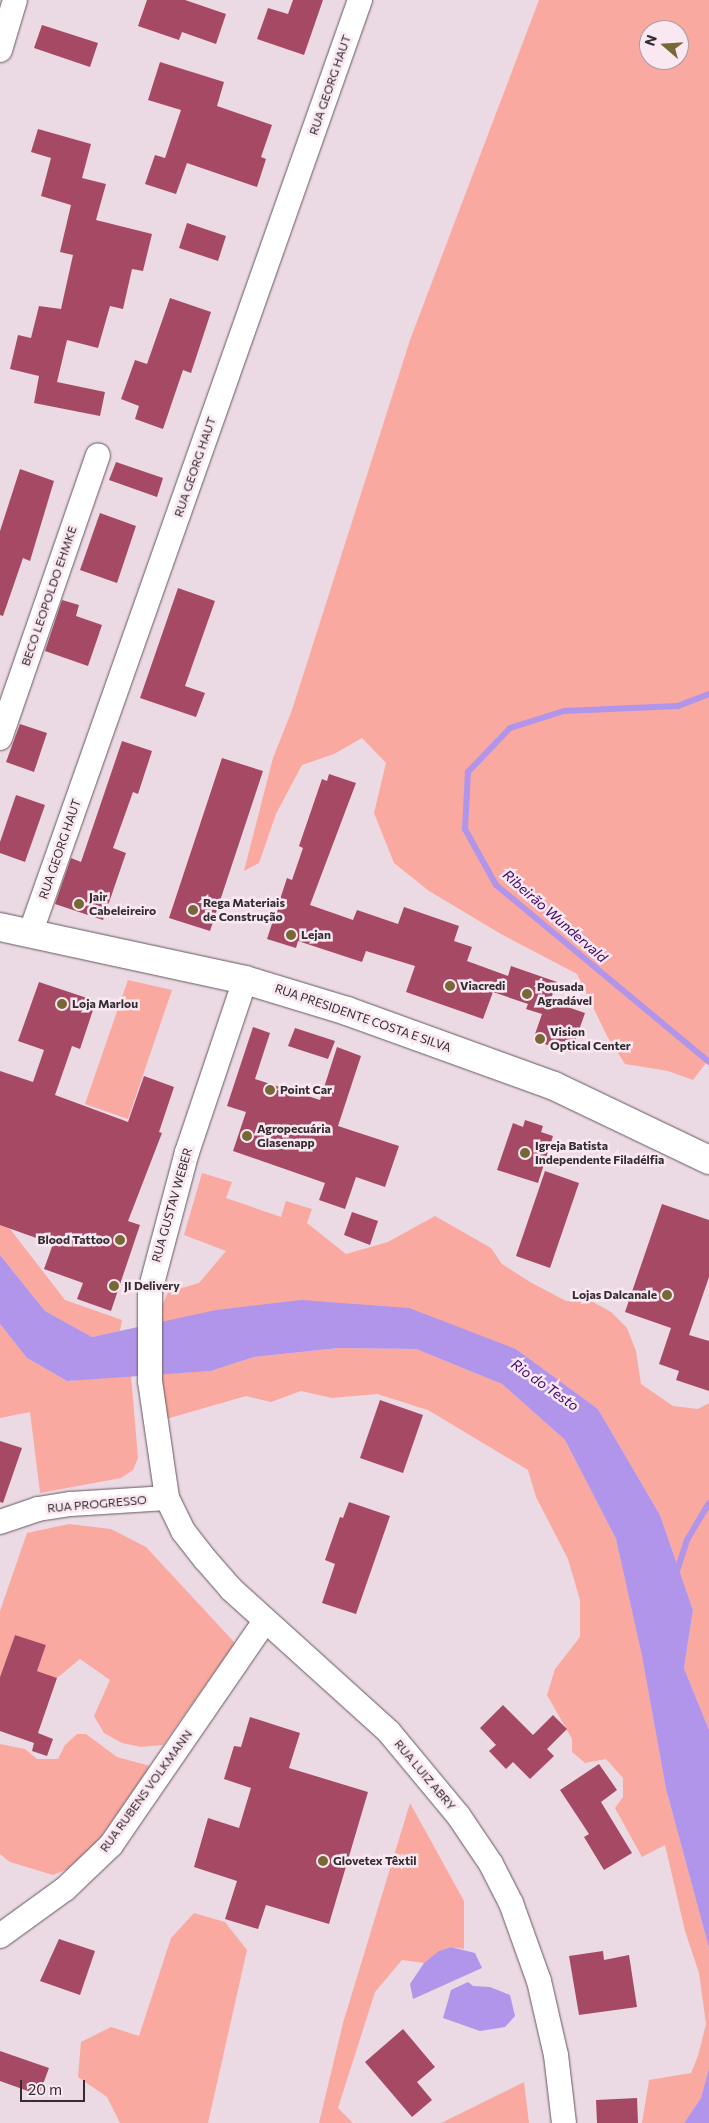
<!DOCTYPE html>
<html>
<head>
<meta charset="utf-8">
<style>
  body { margin:0 }
  #map { position:relative; width:709px; height:2123px; overflow:hidden; background:#ebdae4; font-family:Commissioner,sans-serif }
  div>[style] { position:absolute }
  [style*='--x'] { left:calc(var(--x)*1px); top:calc(var(--y)*1px); width:calc(var(--w)*1px); rotate:calc(var(--a)*1deg) }
  .green>* { inset:0; background:#faa9a0 }
  .water>* { inset:0; background:#b095ea }
  .stream>* { height:6px; margin:-3px; padding:0 3px; transform-origin:3px; border-radius:3px; background:#b095ea }
  .building>* { inset:0; background:#a64964 }
  .roads { filter:drop-shadow(0 0 1px #665760) drop-shadow(0 0 1px #665760) }
  .minor>* { height:24px; margin:-12px; padding:0 12px; transform-origin:12px; border-radius:12px; background:#fff }
  .major>* { height:28px; margin:-14px; padding:0 14px; transform-origin:14px; border-radius:14px; background:#fff }
  .dots>* { width:14px; height:14px; translate:-50% -50%; box-sizing:border-box; border:2px solid #f9e7f1; border-radius:50% }
  span { translate:-50% -50%; white-space:nowrap; text-align:center; line-height:1.15; -webkit-text-stroke:5px #f9e7f1; paint-order:stroke }
  .street-label { font-size:12px; color:#332c30 }
  .poi-label { font-size:12px; color:#332c30; font-weight:700 }
  .left { translate:0 -50%; text-align:left }
  .right { translate:-100% -50%; text-align:right }
  .water-label { font-size:14px; color:#39056e; font-style:italic }
  .north { position:absolute; left:639px; top:20px; width:50px; height:50px; box-sizing:border-box; background:#f9e7f1; border:1px solid #aa9ca4; border-radius:50%; rotate:289deg; font-size:14px; font-weight:700; line-height:20px; text-align:center; color:#332c30 }
  .north::after { content:''; display:block; margin:auto; width:18px; height:22px; background:#786836; clip-path:polygon(50% 0,100% 100%,50% 72%,0 100%) }
  .scale { position:absolute; left:20px; top:2080px; width:65px; height:22px; box-sizing:border-box; border:2px solid #332c30; border-top:0; padding-left:6px; font-size:15px; line-height:18px; white-space:nowrap; color:#332c30; -webkit-text-stroke:4px #f9e7f1; paint-order:stroke }
</style>
</head>
<body>
<div id="map">
  <div class="green">
    <i style="clip-path:polygon(evenodd,539px 0,709px 0,709px 1059px,693px 1080px,668px 1071px,625px 1064px,607px 1036px,577px 974px,501px 934px,429px 891px,394px 863px,374px 813px,386px 763px,362px 738px,334px 754px,302px 765px,276px 814px,259px 863px,244px 871px,273px 758px,292px 710px,410px 340px,539px 0,649px 30px,679px 30px,679px 60px,649px 60px,649px 30px)"></i>
    <i style="clip-path:polygon(128px 980px,172px 990px,128px 1119px,85px 1104px)"></i>
    <i style="clip-path:polygon(202px 1173px,232px 1182px,226px 1198px,281px 1217px,286px 1201px,312px 1209px,307px 1223px,346px 1254px,388px 1242px,435px 1216px,491px 1248px,502px 1264px,530px 1282px,566px 1301px,593px 1302px,611px 1312px,627px 1328px,636px 1351px,641px 1384px,673px 1406px,698px 1409px,709px 1403px,709px 1730px,684px 1668px,693px 1610px,660px 1515px,598px 1409px,516px 1349px,155px 1323px,168px 1292px,199px 1283px,226px 1251px,184px 1235px)"></i>
    <i style="clip-path:polygon(0 1216px,65px 1300px,122px 1320px,120px 1331px,92px 1337px,45px 1311px,0 1255px)"></i>
    <i style="clip-path:polygon(0 1324px,27px 1358px,67px 1381px,131px 1375px,138px 1458px,133px 1470px,121px 1478px,40px 1493px,30px 1412px,0 1418px)"></i>
    <i style="clip-path:polygon(339px 1348px,416px 1349px,502px 1384px,565px 1440px,616px 1539px,642px 1655px,666px 1789px,709px 1948px,709px 2068px,701px 2098px,684px 2123px,642px 2123px,649px 2080px,691px 2073px,698px 2056px,706px 2024px,699px 1973px,685px 1931px,665px 1845px,642px 1857px,615px 1808px,623px 1797px,623px 1778px,606px 1759px,585px 1763px,572px 1752px,572px 1739px,547px 1695px,555px 1669px,580px 1637px,580px 1600px,568px 1559px,536px 1497px,528px 1470px,428px 1410px,377px 1394px,332px 1398px,301px 1391px,271px 1402px,246px 1396px,166px 1419px,159px 1374px,211px 1371px,254px 1357px)"></i>
    <i style="clip-path:polygon(69px 1524px,111px 1529px,146px 1547px,235px 1643px,163px 1745px,141px 1747px,122px 1743px,104px 1733px,94px 1716px,110px 1680px,80px 1659px,57px 1678px,37px 1671px,46px 1645px,15px 1635px,0 1677px,0 1611px,27px 1533px)"></i>
    <i style="clip-path:polygon(77px 1734px,86px 1734px,117px 1757px,150px 1766px,91px 1851px,68px 1869px,53px 1875px,10px 1862px,0 1854px,0 1744px,25px 1749px,37px 1759px,58px 1759px,65px 1745px)"></i>
    <i style="clip-path:polygon(410px 1803px,464px 1901px,464px 1949px,451px 1947px,440px 1951px,424px 1963px,402px 1960px,375px 1992px,338px 2108px,353px 2123px,319px 2123px,343px 2023px)"></i>
    <i style="clip-path:polygon(194px 1913px,225px 1922px,247px 1950px,208px 2123px,120px 2123px,107px 2097px,78px 2077px,81px 2042px,111px 2027px,139px 2036px,171px 1938px)"></i>
    <i style="clip-path:polygon(524px 2082px,529px 2123px,441px 2123px)"></i>
  </div>
  <div class="water">
    <i style="clip-path:polygon(0 1255px,45px 1311px,92px 1337px,216px 1310px,301px 1300px,409px 1308px,516px 1349px,598px 1409px,660px 1515px,693px 1610px,684px 1668px,709px 1730px,709px 1948px,666px 1789px,642px 1656px,616px 1539px,565px 1440px,502px 1384px,416px 1349px,339px 1348px,254px 1357px,211px 1371px,67px 1381px,27px 1358px,0 1324px)"></i>
    <i style="clip-path:polygon(451px 1947px,475px 1953px,482px 1968px,413px 1999px,410px 1984px,424px 1963px,439px 1951px)"></i>
    <i style="clip-path:polygon(468px 1982px,473px 1986px,490px 1987px,510px 1995px,515px 2016px,505px 2027px,480px 2031px,443px 2018px,451px 1990px)"></i>
    <i style="clip-path:polygon(709px 2068px,709px 2123px,684px 2123px,701px 2098px)"></i>
  </div>
  <div class="stream">
    <i style="--x:709;--y:694;--w:33;--a:159"></i>
    <i style="--x:678;--y:706;--w:114;--a:177.5"></i>
    <i style="--x:564;--y:711;--w:57;--a:162.5"></i>
    <i style="--x:510;--y:728;--w:61;--a:133.7"></i>
    <i style="--x:468;--y:772;--w:57;--a:93"></i>
    <i style="--x:465;--y:829;--w:64;--a:61"></i>
    <i style="--x:496;--y:885;--w:277;--a:39.7"></i>
    <i style="--x:676;--y:1574;--w:36;--a:-72"></i>
    <i style="--x:687;--y:1540;--w:43;--a:-59.3"></i>
  </div>
  <div class="building">
    <i style="clip-path:polygon(147px 0,185px 0,226px 14px,216px 44px,182px 32px,179px 40px,138px 26px)"></i>
    <i style="clip-path:polygon(293px 0,323px 0,304px 55px,257px 39px,268px 8px,288px 14px)"></i>
    <i style="clip-path:polygon(42px 25px,98px 43px,90px 67px,34px 48px)"></i>
    <i style="clip-path:polygon(160px 62px,224px 82px,217px 106px,272px 125px,261px 157px,266px 159px,257px 187px,187px 163px,176px 194px,145px 184px,155px 155px,165px 158px,181px 110px,148px 100px)"></i>
    <i style="clip-path:polygon(38px 129px,91px 144px,82px 178px,106px 184px,96px 220px,152px 234px,143px 271px,132px 269px,123px 309px,110px 306px,98px 348px,67px 340px,57px 382px,105px 392px,100px 416px,34px 403px,39px 376px,10px 369px,18px 335px,31px 338px,39px 306px,61px 309px,73px 255px,60px 252px,71px 205px,41px 196px,51px 158px,31px 152px)"></i>
    <i style="clip-path:polygon(187px 223px,226px 236px,218px 261px,179px 248px)"></i>
    <i style="clip-path:polygon(170px 298px,211px 312px,191px 373px,183px 370px,163px 429px,135px 419px,139px 406px,121px 399px,135px 360px,147px 364px)"></i>
    <i style="clip-path:polygon(116px 462px,163px 478px,157px 497px,109px 480px)"></i>
    <i style="clip-path:polygon(20px 469px,54px 481px,30px 561px,23px 558px,3px 616px,0 615px,0 531px)"></i>
    <i style="clip-path:polygon(100px 513px,136px 526px,117px 583px,80px 570px)"></i>
    <i style="clip-path:polygon(178px 588px,215px 601px,185px 686px,205px 693px,196px 717px,140px 698px)"></i>
    <i style="clip-path:polygon(62px 600px,79px 605px,76px 616px,102px 625px,88px 666px,45px 651px)"></i>
    <i style="clip-path:polygon(20px 724px,47px 733px,34px 772px,6px 762px)"></i>
    <i style="clip-path:polygon(122px 741px,152px 751px,138px 794px,133px 792px,113px 848px,126px 853px,103px 920px,55px 904px,71px 858px,81px 862px)"></i>
    <i style="clip-path:polygon(222px 758px,263px 771px,210px 931px,169px 918px)"></i>
    <i style="clip-path:polygon(329px 774px,356px 783px,310px 905px,353px 920px,357px 910px,398px 924px,404px 907px,459px 926px,454px 941px,472px 947px,467px 961px,508px 976px,511px 966px,557px 982px,550px 1001px,585px 1013px,571px 1053px,533px 1040px,542px 1014px,526px 1009px,528px 1004px,493px 992px,483px 1019px,406px 992px,415px 966px,366px 951px,362px 962px,298px 941px,296px 948px,267px 939px,287px 878px,292px 880px,303px 848px,299px 846px,322px 779px,327px 781px)"></i>
    <i style="clip-path:polygon(16px 795px,45px 805px,25px 862px,0 853px,0 842px)"></i>
    <i style="clip-path:polygon(39px 982px,96px 1001px,80px 1049px,72px 1046px,55px 1095px,128px 1122px,144px 1076px,174px 1087px,159px 1132px,162px 1133px,128px 1221px,140px 1225px,111px 1311px,77px 1299px,83px 1283px,44px 1269px,53px 1244px,0 1225px,0 1071px,33px 1082px,44px 1050px,18px 1041px)"></i>
    <i style="clip-path:polygon(253px 1027px,270px 1033px,255px 1079px,320px 1100px,337px 1047px,361px 1056px,338px 1126px,399px 1146px,385px 1187px,356px 1177px,345px 1209px,319px 1200px,325px 1183px,233px 1151px,246px 1112px,227px 1106px)"></i>
    <i style="clip-path:polygon(295px 1028px,335px 1041px,328px 1059px,288px 1046px)"></i>
    <i style="clip-path:polygon(525px 1120px,543px 1126px,541px 1132px,553px 1136px,538px 1183px,497px 1170px,513px 1123px,523px 1127px)"></i>
    <i style="clip-path:polygon(545px 1171px,579px 1183px,550px 1268px,516px 1256px)"></i>
    <i style="clip-path:polygon(662px 1204px,709px 1220px,709px 1277px,689px 1335px,709px 1341px,709px 1391px,676px 1380px,679px 1371px,659px 1364px,671px 1328px,625px 1312px)"></i>
    <i style="clip-path:polygon(352px 1212px,378px 1221px,370px 1245px,344px 1235px)"></i>
    <i style="clip-path:polygon(380px 1400px,423px 1415px,403px 1473px,360px 1458px)"></i>
    <i style="clip-path:polygon(0 1441px,22px 1448px,3px 1503px,0 1502px)"></i>
    <i style="clip-path:polygon(349px 1502px,390px 1516px,356px 1614px,322px 1603px,335px 1564px,325px 1560px,340px 1517px,343px 1518px)"></i>
    <i style="clip-path:polygon(15px 1635px,46px 1645px,37px 1671px,57px 1678px,38px 1733px,53px 1739px,47px 1756px,32px 1751px,34px 1743px,0 1731px,0 1677px)"></i>
    <i style="clip-path:polygon(503px 1705px,533px 1735px,553px 1715px,567px 1729px,547px 1749px,554px 1756px,530px 1779px,513px 1762px,506px 1769px,489px 1751px,496px 1745px,480px 1728px)"></i>
    <i style="clip-path:polygon(250px 1717px,300px 1733px,289px 1768px,368px 1792px,329px 1924px,266px 1905px,258px 1929px,225px 1919px,237px 1881px,194px 1867px,208px 1818px,239px 1828px,251px 1788px,224px 1779px,234px 1746px,241px 1747px)"></i>
    <i style="clip-path:polygon(599px 1764px,617px 1790px,601px 1802px,632px 1853px,604px 1870px,584px 1837px,589px 1834px,560px 1790px)"></i>
    <i style="clip-path:polygon(59px 1939px,95px 1951px,80px 1995px,40px 1981px)"></i>
    <i style="clip-path:polygon(603px 1951px,604px 1960px,629px 1955px,637px 2007px,579px 2015px,569px 1956px)"></i>
    <i style="clip-path:polygon(403px 2029px,435px 2067px,417px 2082px,432px 2100px,412px 2117px,365px 2062px)"></i>
    <i style="clip-path:polygon(0 2051px,49px 2068px,39px 2095px,0 2081px)"></i>
    <i style="clip-path:polygon(637px 2098px,638px 2123px,597px 2123px,596px 2100px)"></i>
  </div>
  <div class="roads">
    <div class="minor">
      <i style="--x:0;--y:50;--w:52;--a:-73.3"></i>
      <i style="--x:0;--y:738;--w:299;--a:-70.9"></i>
      <i style="--x:30;--y:934;--w:991;--a:-70.54"></i>
      <i style="--x:245;--y:980;--w:182;--a:108.6"></i>
      <i style="--x:187;--y:1152;--w:144;--a:104.9"></i>
      <i style="--x:150;--y:1291;--w:90;--a:90"></i>
      <i style="--x:150;--y:1381;--w:118;--a:81.7"></i>
      <i style="--x:167;--y:1498;--w:37;--a:64"></i>
      <i style="--x:183;--y:1531;--w:36;--a:52"></i>
      <i style="--x:205;--y:1559;--w:40;--a:49"></i>
      <i style="--x:231;--y:1589;--w:213;--a:42.1"></i>
      <i style="--x:389;--y:1732;--w:108;--a:50.3"></i>
      <i style="--x:458;--y:1815;--w:59;--a:56"></i>
      <i style="--x:491;--y:1864;--w:44;--a:62.9"></i>
      <i style="--x:511;--y:1903;--w:83;--a:70.3"></i>
      <i style="--x:539;--y:1981;--w:76;--a:77.1"></i>
      <i style="--x:556;--y:2055;--w:68;--a:83.3"></i>
      <i style="--x:0;--y:1522;--w:40;--a:-18.9"></i>
      <i style="--x:38;--y:1509;--w:33;--a:-9"></i>
      <i style="--x:71;--y:1504;--w:96;--a:-3.6"></i>
      <i style="--x:0;--y:1936;--w:80;--a:-35.9"></i>
      <i style="--x:65;--y:1889;--w:64;--a:-43.7"></i>
      <i style="--x:111;--y:1845;--w:272;--a:-55.5"></i>
    </div>
    <div class="major">
      <i style="--x:0;--y:927;--w:251;--a:12.2"></i>
      <i style="--x:245;--y:980;--w:107;--a:16.9"></i>
      <i style="--x:347;--y:1011;--w:220;--a:19.9"></i>
      <i style="--x:554;--y:1086;--w:172;--a:25.5"></i>
    </div>
  </div>
  <div class="dots">
    <i style="left:79px;top:904px;background:#786836"></i>
    <i style="left:193px;top:910px;background:#786836"></i>
    <i style="left:291px;top:935px;background:#786836"></i>
    <i style="left:450px;top:986px;background:#786836"></i>
    <i style="left:527px;top:994px;background:#786836"></i>
    <i style="left:62px;top:1004px;background:#786836"></i>
    <i style="left:540px;top:1039px;background:#786836"></i>
    <i style="left:270px;top:1090px;background:#786836"></i>
    <i style="left:247px;top:1136px;background:#786836"></i>
    <i style="left:525px;top:1153px;background:#786836"></i>
    <i style="left:120px;top:1240px;background:#786836"></i>
    <i style="left:114px;top:1286px;background:#786836"></i>
    <i style="left:667px;top:1295px;background:#786836"></i>
    <i style="left:323px;top:1861px;background:#786836"></i>
  </div>
  <div class="street-label">
    <span style="left:330px;top:85px;rotate:-71deg">RUA GEORG HAUT</span>
    <span style="left:195px;top:467px;rotate:-71deg">RUA GEORG HAUT</span>
    <span style="left:49px;top:596px;rotate:-71deg">BECO LEOPOLDO EHMKE</span>
    <span style="left:60px;top:849px;rotate:-71deg">RUA GEORG HAUT</span>
    <span style="left:363px;top:1018px;rotate:19deg">RUA PRESIDENTE COSTA E SILVA</span>
    <span style="left:172px;top:1205px;rotate:-74deg">RUA GUSTAV WEBER</span>
    <span style="left:97px;top:1504px;rotate:-5deg">RUA PROGRESSO</span>
    <span style="left:425px;top:1775px;rotate:50deg">RUA LUIZ ABRY</span>
    <span style="left:146px;top:1791px;rotate:-54deg">RUA RUBENS VOLKMANN</span>
  </div>
  <div class="poi-label">
    <span class="left" style="left:89px;top:904px">Jair<br>Cabeleireiro</span>
    <span class="left" style="left:203px;top:910px">Rega Materiais<br>de Construção</span>
    <span class="left" style="left:301px;top:935px">Lejan</span>
    <span class="left" style="left:460px;top:986px">Viacredi</span>
    <span class="left" style="left:537px;top:994px">Pousada<br>Agradável</span>
    <span class="left" style="left:72px;top:1004px">Loja Marlou</span>
    <span class="left" style="left:550px;top:1039px">Vision<br>Optical Center</span>
    <span class="left" style="left:280px;top:1090px">Point Car</span>
    <span class="left" style="left:257px;top:1136px">Agropecuária<br>Glasenapp</span>
    <span class="left" style="left:535px;top:1153px">Igreja Batista<br>Independente Filadélfia</span>
    <span class="right" style="left:110px;top:1240px">Blood Tattoo</span>
    <span class="left" style="left:124px;top:1286px">JI Delivery</span>
    <span class="right" style="left:657px;top:1295px">Lojas Dalcanale</span>
    <span class="left" style="left:333px;top:1861px">Glovetex Têxtil</span>
  </div>
  <div class="water-label">
    <span style="left:555px;top:916px;rotate:41deg">Ribeirão Wundervald</span>
    <span style="left:545px;top:1385px;rotate:35deg">Rio do Testo</span>
  </div>
  <div class="north">N</div>
  <div class="scale">20 m</div>
</div>
</body>
</html>
